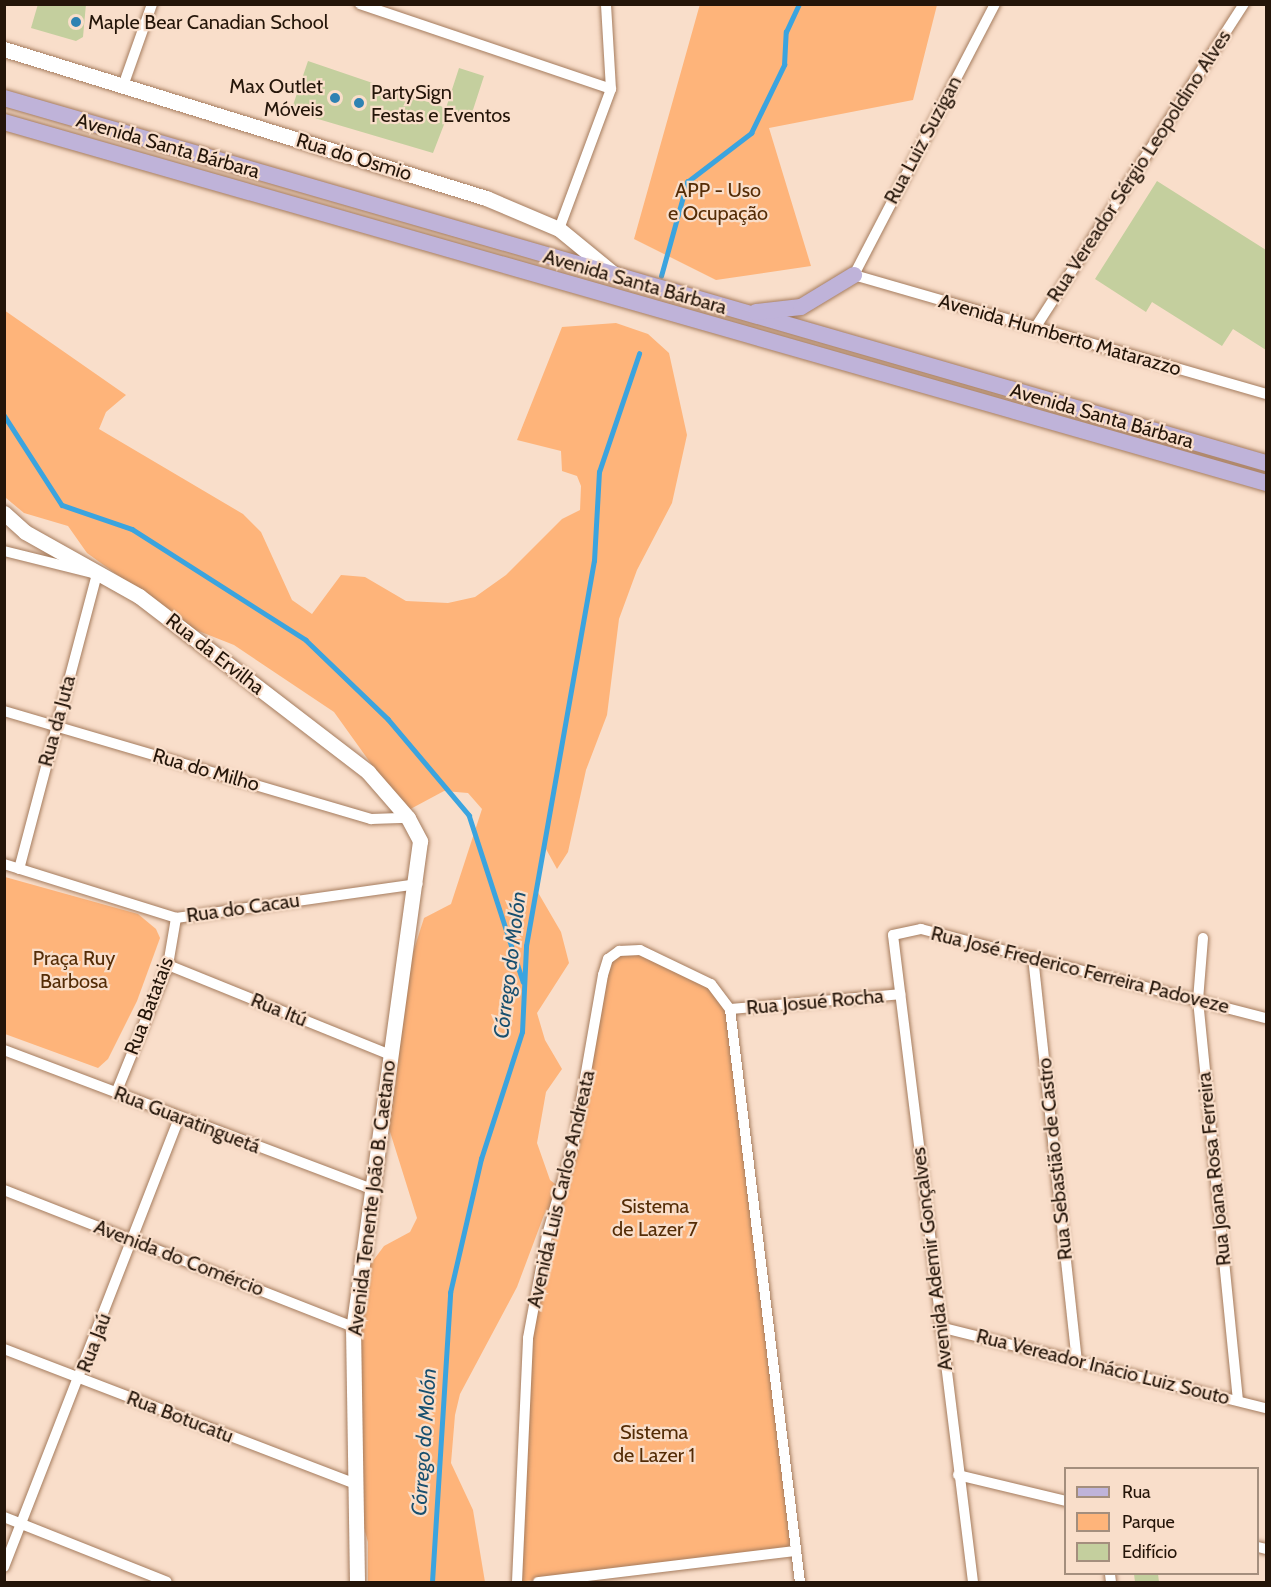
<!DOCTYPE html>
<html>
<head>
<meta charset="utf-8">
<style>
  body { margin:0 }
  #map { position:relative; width:1271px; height:1587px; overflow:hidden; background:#f9deca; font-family:Cabin,sans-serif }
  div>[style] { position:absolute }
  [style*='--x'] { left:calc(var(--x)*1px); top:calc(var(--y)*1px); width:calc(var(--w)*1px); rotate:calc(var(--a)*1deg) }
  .green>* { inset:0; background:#feb47a }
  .stream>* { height:4.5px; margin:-2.25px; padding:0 2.25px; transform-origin:2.25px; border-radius:2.25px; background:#3ba4df }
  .building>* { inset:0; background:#c4cf9e }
  .roads { filter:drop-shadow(0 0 2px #a57c5e) drop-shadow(0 0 2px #a57c5e) }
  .street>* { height:10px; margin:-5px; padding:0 5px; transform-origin:5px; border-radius:5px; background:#fff }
  .secondary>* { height:15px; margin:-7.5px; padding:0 7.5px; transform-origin:7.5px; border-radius:7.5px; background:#fff }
  .primary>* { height:16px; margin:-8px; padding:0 8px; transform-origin:8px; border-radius:8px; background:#bfb3d9 }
  .dots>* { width:16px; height:16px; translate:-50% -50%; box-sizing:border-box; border:3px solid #f9deca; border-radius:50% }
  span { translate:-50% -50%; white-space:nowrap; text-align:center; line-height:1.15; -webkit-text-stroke:4.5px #f9deca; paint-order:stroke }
  .poi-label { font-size:20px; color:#241509 }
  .left { translate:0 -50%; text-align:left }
  .right { translate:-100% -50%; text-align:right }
  .street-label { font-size:20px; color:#241509 }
  .park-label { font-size:20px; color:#542c06 }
  .water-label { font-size:21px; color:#184f6e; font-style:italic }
  .frame { position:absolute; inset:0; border:6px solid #241509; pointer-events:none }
  .legend { position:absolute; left:1064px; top:1467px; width:195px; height:108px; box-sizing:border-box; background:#f9deca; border:2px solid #a48e7d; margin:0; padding:8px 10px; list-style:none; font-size:18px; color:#241509 }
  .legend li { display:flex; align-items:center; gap:12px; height:30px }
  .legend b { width:30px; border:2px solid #a48e7d }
</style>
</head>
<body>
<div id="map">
  <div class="green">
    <i style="clip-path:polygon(700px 4px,937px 5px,913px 100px,769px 128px,811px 266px,716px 280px,634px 239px)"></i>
    <i style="clip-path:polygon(4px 310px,126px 395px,106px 412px,99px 429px,243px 514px,261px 532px,292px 600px,312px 614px,341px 575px,365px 577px,406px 601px,448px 603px,475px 597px,506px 575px,562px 519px,580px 510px,581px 486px,577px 476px,562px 471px,561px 451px,517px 440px,562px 327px,616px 323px,648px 334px,669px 353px,687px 435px,672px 503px,637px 570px,619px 619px,607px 715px,586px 770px,568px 852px,557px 869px,546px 849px,536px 889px,561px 932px,569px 963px,537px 1013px,545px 1040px,562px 1069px,546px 1092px,537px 1143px,550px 1180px,559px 1187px,608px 959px,640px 950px,711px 984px,730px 1009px,796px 1551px,517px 1582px,528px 1338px,557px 1197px,544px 1215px,517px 1287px,460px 1394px,455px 1415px,451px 1463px,473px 1510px,485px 1582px,368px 1582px,368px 1542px,357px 1504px,358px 1311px,370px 1265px,384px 1246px,410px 1232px,417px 1218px,386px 1119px,405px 978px,424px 918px,451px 904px,482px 809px,468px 793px,444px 791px,403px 813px,371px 779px,372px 765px,334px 712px,234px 645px,191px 628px,87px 553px,68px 526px,24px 513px,6px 498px)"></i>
    <i style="clip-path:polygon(5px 877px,138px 914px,156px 929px,160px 938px,137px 1001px,108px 1059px,98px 1068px,5px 1034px)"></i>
  </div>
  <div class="stream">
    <i style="--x:661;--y:276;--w:98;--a:-74.5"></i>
    <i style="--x:687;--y:182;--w:81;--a:-37.4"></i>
    <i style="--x:751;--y:133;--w:76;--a:-64.1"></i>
    <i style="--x:784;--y:65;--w:33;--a:-87"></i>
    <i style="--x:786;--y:32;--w:31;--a:-65"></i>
    <i style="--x:4;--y:415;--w:107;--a:57.2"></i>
    <i style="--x:62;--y:505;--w:74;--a:18.9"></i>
    <i style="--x:132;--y:529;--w:206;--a:32.5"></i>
    <i style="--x:306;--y:640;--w:114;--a:43.9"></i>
    <i style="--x:388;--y:719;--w:126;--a:49.8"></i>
    <i style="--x:469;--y:815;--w:175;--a:72"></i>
    <i style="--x:432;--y:1582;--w:290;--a:-86.4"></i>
    <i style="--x:450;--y:1293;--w:138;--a:-77"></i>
    <i style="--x:481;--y:1159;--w:133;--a:-72.1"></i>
    <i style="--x:522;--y:1032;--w:86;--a:-87.3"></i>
    <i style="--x:526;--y:946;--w:391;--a:-80"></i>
    <i style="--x:594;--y:561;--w:89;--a:-86.8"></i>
    <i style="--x:599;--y:472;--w:125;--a:-71.3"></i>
  </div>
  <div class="building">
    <i style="clip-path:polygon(38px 4px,86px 4px,83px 37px,76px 41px,31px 28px)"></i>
    <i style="clip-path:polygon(308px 61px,446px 108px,459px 68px,484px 76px,471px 116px,450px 109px,433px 153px,291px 111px)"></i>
    <i style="clip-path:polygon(1157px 181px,1266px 250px,1266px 350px,1233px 329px,1222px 346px,1152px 302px,1146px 312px,1095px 279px)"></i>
    <i style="clip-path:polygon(1134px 1574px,1158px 1574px,1159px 1582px,1135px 1582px)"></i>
  </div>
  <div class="roads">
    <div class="street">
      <i style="--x:360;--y:4;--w:265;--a:18.7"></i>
      <i style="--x:995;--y:4;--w:305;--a:117.5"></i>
      <i style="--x:854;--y:275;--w:429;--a:16.1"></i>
      <i style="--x:123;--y:86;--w:87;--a:-70.5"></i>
      <i style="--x:559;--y:229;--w:149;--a:-69.6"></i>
      <i style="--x:611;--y:89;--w:85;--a:-93.4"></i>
      <i style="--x:1035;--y:328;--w:386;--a:-57.2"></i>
      <i style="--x:4;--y:551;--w:96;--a:13.9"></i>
      <i style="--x:97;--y:574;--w:305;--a:104.8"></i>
      <i style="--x:4;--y:711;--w:383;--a:16.4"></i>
      <i style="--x:371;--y:819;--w:37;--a:-2"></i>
      <i style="--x:4;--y:864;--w:180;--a:17.4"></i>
      <i style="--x:176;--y:918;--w:244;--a:-8"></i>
      <i style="--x:1203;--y:938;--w:62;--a:94.6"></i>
      <i style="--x:1198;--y:1000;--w:402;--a:84.3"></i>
      <i style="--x:1033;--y:957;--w:406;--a:83.8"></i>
      <i style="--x:168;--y:965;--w:240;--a:22"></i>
      <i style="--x:730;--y:1009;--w:171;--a:-5"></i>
      <i style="--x:4;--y:1050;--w:391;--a:20.7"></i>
      <i style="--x:116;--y:1093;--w:138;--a:-67.9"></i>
      <i style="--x:168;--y:965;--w:48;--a:-80.3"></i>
      <i style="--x:4;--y:1190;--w:375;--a:21.4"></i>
      <i style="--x:940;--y:1327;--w:336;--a:14"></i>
      <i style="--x:4;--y:1349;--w:376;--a:21"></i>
      <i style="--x:958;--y:1475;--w:111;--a:13.5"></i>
      <i style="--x:4;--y:1517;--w:175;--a:21.7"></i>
      <i style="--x:1258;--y:1547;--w:8;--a:14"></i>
      <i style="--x:4;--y:1567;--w:483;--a:-68.7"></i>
      <i style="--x:1110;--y:1574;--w:8;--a:83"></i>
      <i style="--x:517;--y:1582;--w:244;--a:-87.4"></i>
      <i style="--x:528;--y:1338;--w:105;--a:-79.5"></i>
      <i style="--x:547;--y:1235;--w:98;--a:-74"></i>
      <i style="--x:574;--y:1141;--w:169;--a:-80.1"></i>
      <i style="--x:603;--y:975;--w:17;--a:-73"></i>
      <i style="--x:608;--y:959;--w:14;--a:-36"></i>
      <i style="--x:619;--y:951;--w:21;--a:-3"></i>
      <i style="--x:640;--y:950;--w:79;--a:25.6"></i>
      <i style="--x:711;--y:984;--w:31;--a:53"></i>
      <i style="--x:730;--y:1009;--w:577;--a:83.04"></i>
      <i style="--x:538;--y:1582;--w:260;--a:-6.9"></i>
      <i style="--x:973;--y:1582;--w:652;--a:-97.05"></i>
      <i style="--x:893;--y:935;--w:29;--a:-12"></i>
      <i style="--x:921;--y:929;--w:356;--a:14.5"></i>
    </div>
    <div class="secondary">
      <i style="--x:4;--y:49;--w:505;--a:17.18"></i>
      <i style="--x:486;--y:198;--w:79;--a:23"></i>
      <i style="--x:559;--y:229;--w:71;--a:39.3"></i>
      <i style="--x:4;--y:513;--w:28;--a:42"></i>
      <i style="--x:25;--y:532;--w:131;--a:29.3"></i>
      <i style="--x:139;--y:596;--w:289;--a:37.5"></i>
      <i style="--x:368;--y:772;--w:61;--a:49"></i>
      <i style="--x:408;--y:818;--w:26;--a:62"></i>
      <i style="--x:420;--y:841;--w:491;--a:97.8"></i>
      <i style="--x:353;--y:1327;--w:255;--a:89.1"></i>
    </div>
    <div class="primary">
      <i style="--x:4;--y:98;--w:1314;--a:16.13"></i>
      <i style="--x:4;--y:122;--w:1313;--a:15.96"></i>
      <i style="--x:756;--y:312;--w:45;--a:-6.3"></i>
      <i style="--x:801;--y:307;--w:62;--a:-31.1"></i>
    </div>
  </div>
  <div class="dots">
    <i style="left:76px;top:22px;background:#2e82b2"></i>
    <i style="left:335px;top:98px;background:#2e82b2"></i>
    <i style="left:359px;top:103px;background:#2e82b2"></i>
  </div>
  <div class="poi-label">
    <span class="left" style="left:88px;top:22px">Maple Bear Canadian School</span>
    <span class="right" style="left:323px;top:98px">Max Outlet<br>Móveis</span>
    <span class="left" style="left:371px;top:104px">PartySign<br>Festas e Eventos</span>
  </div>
  <div class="street-label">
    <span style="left:923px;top:140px;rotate:-62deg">Rua Luiz Suzigan</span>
    <span style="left:168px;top:146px;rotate:16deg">Avenida Santa Bárbara</span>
    <span style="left:354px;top:157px;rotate:17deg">Rua do Osmio</span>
    <span style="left:1139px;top:166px;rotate:-57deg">Rua Vereador Sérgio Leopoldino Alves</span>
    <span style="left:635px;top:282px;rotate:16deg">Avenida Santa Bárbara</span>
    <span style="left:1060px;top:335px;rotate:16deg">Avenida Humberto Matarazzo</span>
    <span style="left:1102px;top:416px;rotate:16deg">Avenida Santa Bárbara</span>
    <span style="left:215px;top:654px;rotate:38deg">Rua da Ervilha</span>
    <span style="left:57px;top:721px;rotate:-75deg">Rua da Juta</span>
    <span style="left:206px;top:770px;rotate:16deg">Rua do Milho</span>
    <span style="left:243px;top:908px;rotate:-8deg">Rua do Cacau</span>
    <span style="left:1080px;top:970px;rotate:14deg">Rua José Frederico Ferreira Padoveze</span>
    <span style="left:815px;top:1002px;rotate:-5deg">Rua Josué Rocha</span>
    <span style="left:149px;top:1006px;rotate:-69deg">Rua Batatais</span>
    <span style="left:279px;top:1010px;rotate:22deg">Rua Itú</span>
    <span style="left:187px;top:1120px;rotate:21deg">Rua Guaratinguetá</span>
    <span style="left:1055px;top:1159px;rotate:-96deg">Rua Sebastião de Castro</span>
    <span style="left:1214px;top:1169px;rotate:-96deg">Rua Joana Rosa Ferreira</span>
    <span style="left:561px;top:1189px;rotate:-77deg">Avenida Luis Carlos Andreata</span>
    <span style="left:372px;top:1198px;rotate:-83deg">Avenida Tenente João B. Caetano</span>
    <span style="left:179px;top:1258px;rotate:21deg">Avenida do Comércio</span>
    <span style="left:932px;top:1259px;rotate:-97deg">Avenida Ademir Gonçalves</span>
    <span style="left:94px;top:1343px;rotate:-69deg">Rua Jaú</span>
    <span style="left:1103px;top:1367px;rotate:14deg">Rua Vereador Inácio Luiz Souto</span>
    <span style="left:180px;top:1417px;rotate:21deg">Rua Botucatu</span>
  </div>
  <div class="park-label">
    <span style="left:718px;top:202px">APP - Uso<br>e Ocupação</span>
    <span style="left:74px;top:970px">Praça Ruy<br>Barbosa</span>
    <span style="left:655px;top:1218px">Sistema<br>de Lazer 7</span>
    <span style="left:654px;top:1444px">Sistema<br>de Lazer 1</span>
  </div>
  <div class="water-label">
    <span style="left:510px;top:965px;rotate:-83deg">Córrego do Molón</span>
    <span style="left:424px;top:1442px;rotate:-86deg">Córrego do Molón</span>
  </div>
  <div class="frame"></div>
  <ul class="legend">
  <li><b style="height:8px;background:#bfb3d9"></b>Rua</li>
  <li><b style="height:16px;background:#feb47a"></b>Parque</li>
  <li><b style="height:16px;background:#c4cf9e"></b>Edifício</li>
  </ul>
</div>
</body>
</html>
